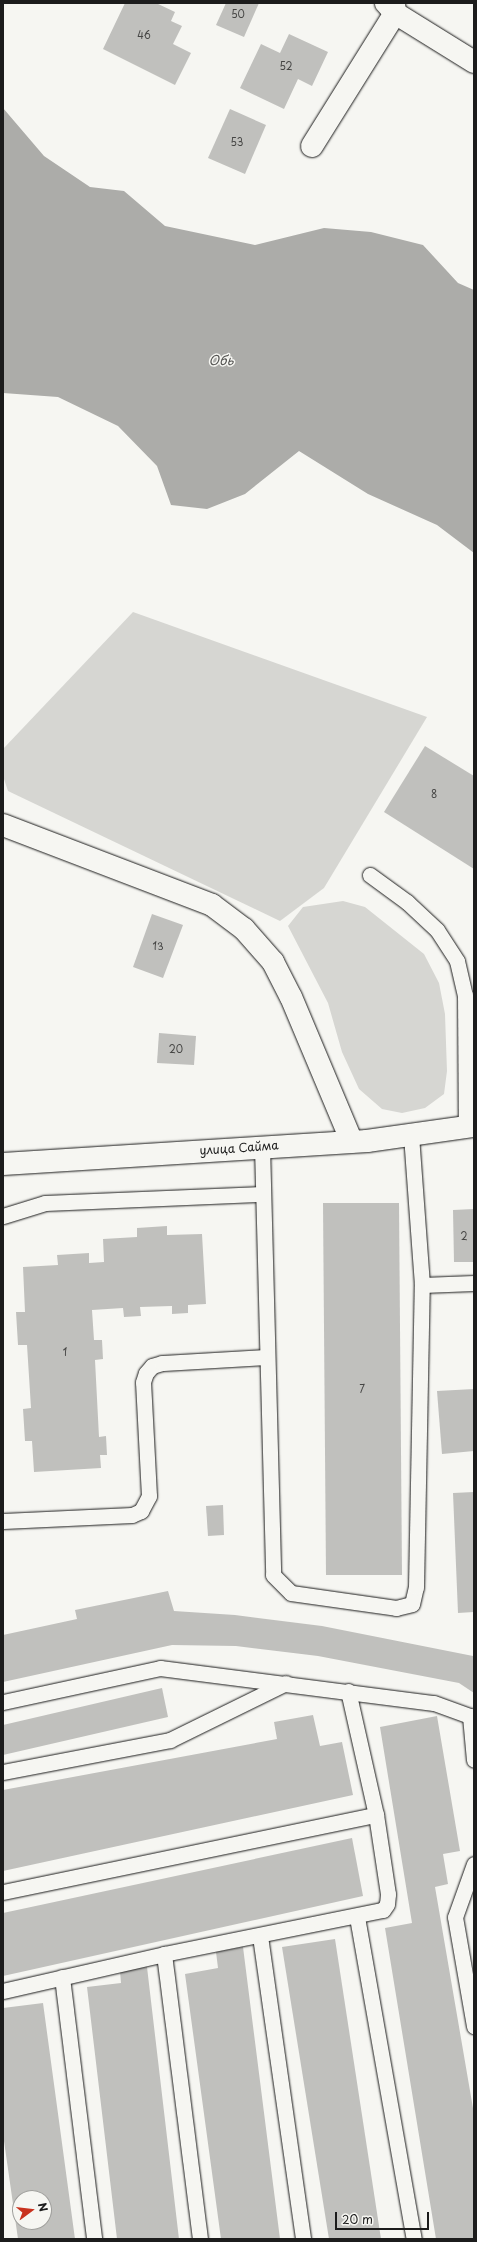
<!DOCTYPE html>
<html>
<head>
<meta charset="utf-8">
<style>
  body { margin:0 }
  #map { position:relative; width:477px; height:2242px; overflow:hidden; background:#f6f6f2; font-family:"Playpen Sans",sans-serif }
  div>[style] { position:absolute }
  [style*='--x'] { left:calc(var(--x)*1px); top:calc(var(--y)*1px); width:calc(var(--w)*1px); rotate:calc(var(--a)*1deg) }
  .green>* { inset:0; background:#d6d6d2 }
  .water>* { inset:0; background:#acaca9 }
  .building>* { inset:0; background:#c0c0bd }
  .roads { filter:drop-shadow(0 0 1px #1c1c1c) drop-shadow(0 0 1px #1c1c1c) }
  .lane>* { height:15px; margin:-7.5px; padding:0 7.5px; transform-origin:7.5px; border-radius:7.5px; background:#f6f6f2 }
  .street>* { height:22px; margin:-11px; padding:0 11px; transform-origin:11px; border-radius:11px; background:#f6f6f2 }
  span { translate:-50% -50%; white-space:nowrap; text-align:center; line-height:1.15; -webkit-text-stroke:3px #f6f6f2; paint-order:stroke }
  .number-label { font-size:10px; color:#454544 }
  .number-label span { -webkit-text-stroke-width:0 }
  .street-label { font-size:12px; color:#1c1c1c }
  .water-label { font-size:13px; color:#565654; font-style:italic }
  .frame { position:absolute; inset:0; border:4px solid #1c1c1c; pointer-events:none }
  .north { position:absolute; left:12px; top:2190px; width:40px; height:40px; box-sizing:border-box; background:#f6f6f2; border:1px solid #9f9f9c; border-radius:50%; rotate:75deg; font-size:11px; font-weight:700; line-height:16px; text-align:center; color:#1c1c1c }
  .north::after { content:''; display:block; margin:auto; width:14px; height:18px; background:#c8321e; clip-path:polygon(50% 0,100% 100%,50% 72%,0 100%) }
  .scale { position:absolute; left:335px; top:2212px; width:94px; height:18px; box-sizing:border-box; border:2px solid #1c1c1c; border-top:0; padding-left:5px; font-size:12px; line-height:14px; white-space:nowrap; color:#1c1c1c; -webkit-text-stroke:3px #f6f6f2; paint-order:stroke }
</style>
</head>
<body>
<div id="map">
  <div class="green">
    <i style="clip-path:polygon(133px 612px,427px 717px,324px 888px,280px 921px,8px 791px,3px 776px,3px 749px)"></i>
    <i style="clip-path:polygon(343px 901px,365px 907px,424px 954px,439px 983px,445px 1014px,447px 1071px,444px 1094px,425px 1108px,402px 1113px,382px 1109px,359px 1089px,342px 1052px,328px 1003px,288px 926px,303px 907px)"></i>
  </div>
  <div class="water">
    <i style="clip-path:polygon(3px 108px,44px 156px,90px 187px,124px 191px,165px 226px,255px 245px,324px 228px,371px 232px,423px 245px,458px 283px,474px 290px,474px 553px,437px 525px,368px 494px,299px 451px,245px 494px,207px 509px,171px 505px,157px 466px,118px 426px,58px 397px,3px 393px)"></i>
  </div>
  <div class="building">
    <i style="clip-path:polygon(125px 3px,156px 3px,175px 12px,171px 21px,182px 26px,173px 44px,191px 53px,175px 85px,103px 49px)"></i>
    <i style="clip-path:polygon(226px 3px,259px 3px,244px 37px,216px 25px)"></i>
    <i style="clip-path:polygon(289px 34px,328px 52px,312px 86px,298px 79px,284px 109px,240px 88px,261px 44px,280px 53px)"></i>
    <i style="clip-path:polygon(230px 109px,266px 125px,245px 174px,208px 158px)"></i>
    <i style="clip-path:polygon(425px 746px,474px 776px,474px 869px,384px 812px)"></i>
    <i style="clip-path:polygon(152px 914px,183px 925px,163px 978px,133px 967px)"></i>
    <i style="clip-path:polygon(159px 1033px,196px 1036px,194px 1065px,157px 1063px)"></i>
    <i style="clip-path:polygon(323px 1203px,399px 1203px,402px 1575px,326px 1575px)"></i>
    <i style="clip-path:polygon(474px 1209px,474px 1262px,454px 1262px,453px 1210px)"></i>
    <i style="clip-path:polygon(167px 1226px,167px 1235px,202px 1234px,206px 1304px,188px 1305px,188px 1313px,172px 1314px,172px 1306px,140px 1307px,141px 1316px,124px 1317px,123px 1308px,92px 1310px,94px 1340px,102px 1340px,103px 1359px,95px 1360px,99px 1437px,106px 1436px,107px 1455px,100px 1455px,101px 1468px,34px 1472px,32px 1441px,25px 1441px,23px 1409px,31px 1408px,27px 1345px,18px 1345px,16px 1312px,25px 1312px,23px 1267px,58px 1265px,57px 1255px,89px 1253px,89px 1263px,104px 1262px,103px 1239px,137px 1237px,137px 1228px)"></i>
    <i style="clip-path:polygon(474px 1389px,474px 1451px,442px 1454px,437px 1391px)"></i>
    <i style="clip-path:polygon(474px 1492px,474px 1612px,458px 1613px,453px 1493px)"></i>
    <i style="clip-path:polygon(223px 1505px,224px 1535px,208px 1536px,206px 1506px)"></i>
    <i style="clip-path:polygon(168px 1591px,174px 1611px,235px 1615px,322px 1626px,473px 1656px,474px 1693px,459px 1683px,318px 1656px,236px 1646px,172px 1645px,3px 1682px,3px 1635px,77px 1619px,75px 1610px)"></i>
    <i style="clip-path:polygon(162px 1688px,168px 1717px,3px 1755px,3px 1725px)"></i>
    <i style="clip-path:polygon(313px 1715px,320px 1746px,342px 1742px,353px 1795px,3px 1871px,3px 1790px,277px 1739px,274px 1722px)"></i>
    <i style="clip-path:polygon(437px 1716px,460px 1851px,443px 1854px,448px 1884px,435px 1887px,474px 2114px,474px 2239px,436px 2239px,385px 1928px,412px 1923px,380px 1727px)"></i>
    <i style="clip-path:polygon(352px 1838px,363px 1896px,3px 1976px,3px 1913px)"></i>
    <i style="clip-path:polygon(335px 1939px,381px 2239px,329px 2239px,282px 1947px)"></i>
    <i style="clip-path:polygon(243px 1947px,280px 2239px,221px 2239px,185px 1974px,218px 1968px,216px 1952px)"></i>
    <i style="clip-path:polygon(147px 1967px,179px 2239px,117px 2239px,87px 1987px,121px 1983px,120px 1971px)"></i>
    <i style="clip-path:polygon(evenodd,43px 2003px,75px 2239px,18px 2239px,3px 2134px,3px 2008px,43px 2003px,20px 2198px,44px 2198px,44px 2222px,20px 2222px,20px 2198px)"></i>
  </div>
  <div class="roads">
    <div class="lane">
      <i style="--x:370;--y:875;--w:46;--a:36.1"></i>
      <i style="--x:407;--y:902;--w:41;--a:43"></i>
      <i style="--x:437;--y:930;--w:37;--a:57"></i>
      <i style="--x:457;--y:961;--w:35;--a:77"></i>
      <i style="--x:465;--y:995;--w:132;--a:89.6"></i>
      <i style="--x:411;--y:1135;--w:150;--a:85.8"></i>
      <i style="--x:422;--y:1285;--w:52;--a:-2.2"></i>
      <i style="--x:262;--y:1146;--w:429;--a:88.5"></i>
      <i style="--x:273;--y:1575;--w:25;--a:45"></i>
      <i style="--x:291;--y:1593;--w:106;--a:8.1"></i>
      <i style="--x:396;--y:1608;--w:16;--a:-14"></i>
      <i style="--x:412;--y:1604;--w:17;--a:-77"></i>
      <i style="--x:416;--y:1587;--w:302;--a:-88.9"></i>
      <i style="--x:3;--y:1216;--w:44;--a:-17.2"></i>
      <i style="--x:45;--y:1203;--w:218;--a:-2.4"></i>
      <i style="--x:3;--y:1521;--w:129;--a:-2.7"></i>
      <i style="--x:132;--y:1515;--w:10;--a:-24"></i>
      <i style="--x:141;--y:1511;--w:17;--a:-62"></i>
      <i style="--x:149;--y:1496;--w:114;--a:-93"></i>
      <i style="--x:143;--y:1382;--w:9;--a:-72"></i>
      <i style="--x:146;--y:1373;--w:9;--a:-49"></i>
      <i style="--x:152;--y:1366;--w:10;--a:-17"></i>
      <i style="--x:162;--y:1363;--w:105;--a:-3.3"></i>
      <i style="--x:3;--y:1702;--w:161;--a:-12.2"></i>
      <i style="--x:160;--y:1668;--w:276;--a:7.3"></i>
      <i style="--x:434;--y:1703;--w:38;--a:20"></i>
      <i style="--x:470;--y:1716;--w:6;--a:51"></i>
      <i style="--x:470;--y:1716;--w:44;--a:84.8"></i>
      <i style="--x:3;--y:1772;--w:170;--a:-10.8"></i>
      <i style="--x:170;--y:1740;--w:129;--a:-26.2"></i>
      <i style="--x:474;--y:1864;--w:56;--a:109.7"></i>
      <i style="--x:455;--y:1917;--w:111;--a:80.1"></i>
      <i style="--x:3;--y:1892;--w:381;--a:-11.7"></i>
      <i style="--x:357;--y:1917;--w:327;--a:80"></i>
      <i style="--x:260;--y:1936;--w:306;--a:81.9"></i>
      <i style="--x:164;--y:1954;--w:287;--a:82.8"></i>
      <i style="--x:62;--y:1977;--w:264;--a:83"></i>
      <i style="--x:3;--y:1991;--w:165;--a:-12.9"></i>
      <i style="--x:164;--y:1954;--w:223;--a:-11.4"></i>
      <i style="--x:383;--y:1910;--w:7;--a:-56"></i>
      <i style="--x:387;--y:1904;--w:10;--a:-84"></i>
      <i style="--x:388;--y:1894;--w:80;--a:-98.6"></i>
      <i style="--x:376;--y:1815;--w:127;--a:-102.7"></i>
    </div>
    <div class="street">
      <i style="--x:386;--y:3;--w:13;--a:48"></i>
      <i style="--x:395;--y:13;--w:93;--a:31.8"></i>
      <i style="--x:312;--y:146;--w:157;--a:-58"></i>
      <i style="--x:395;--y:13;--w:10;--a:-96"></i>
      <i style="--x:3;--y:825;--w:224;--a:20.9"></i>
      <i style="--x:212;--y:905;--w:40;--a:37"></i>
      <i style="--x:244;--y:929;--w:44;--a:48.7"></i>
      <i style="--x:273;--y:962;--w:39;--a:63"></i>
      <i style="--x:291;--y:997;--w:157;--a:67.2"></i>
      <i style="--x:3;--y:1164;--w:365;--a:-3.6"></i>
      <i style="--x:367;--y:1141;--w:108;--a:-8"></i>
    </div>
  </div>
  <div class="number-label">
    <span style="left:238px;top:14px">50</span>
    <span style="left:144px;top:35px">46</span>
    <span style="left:286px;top:66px">52</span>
    <span style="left:237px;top:142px">53</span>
    <span style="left:434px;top:794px">8</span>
    <span style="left:158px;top:946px">13</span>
    <span style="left:176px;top:1049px">20</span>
    <span style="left:464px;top:1236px">2</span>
    <span style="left:65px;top:1352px">1</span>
    <span style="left:362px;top:1389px">7</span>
  </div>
  <div class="street-label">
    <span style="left:239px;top:1148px;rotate:-4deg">улица Сайма</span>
  </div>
  <div class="water-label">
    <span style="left:221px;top:360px">Обь</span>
  </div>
  <div class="frame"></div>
  <div class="north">N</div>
  <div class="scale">20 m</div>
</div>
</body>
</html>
